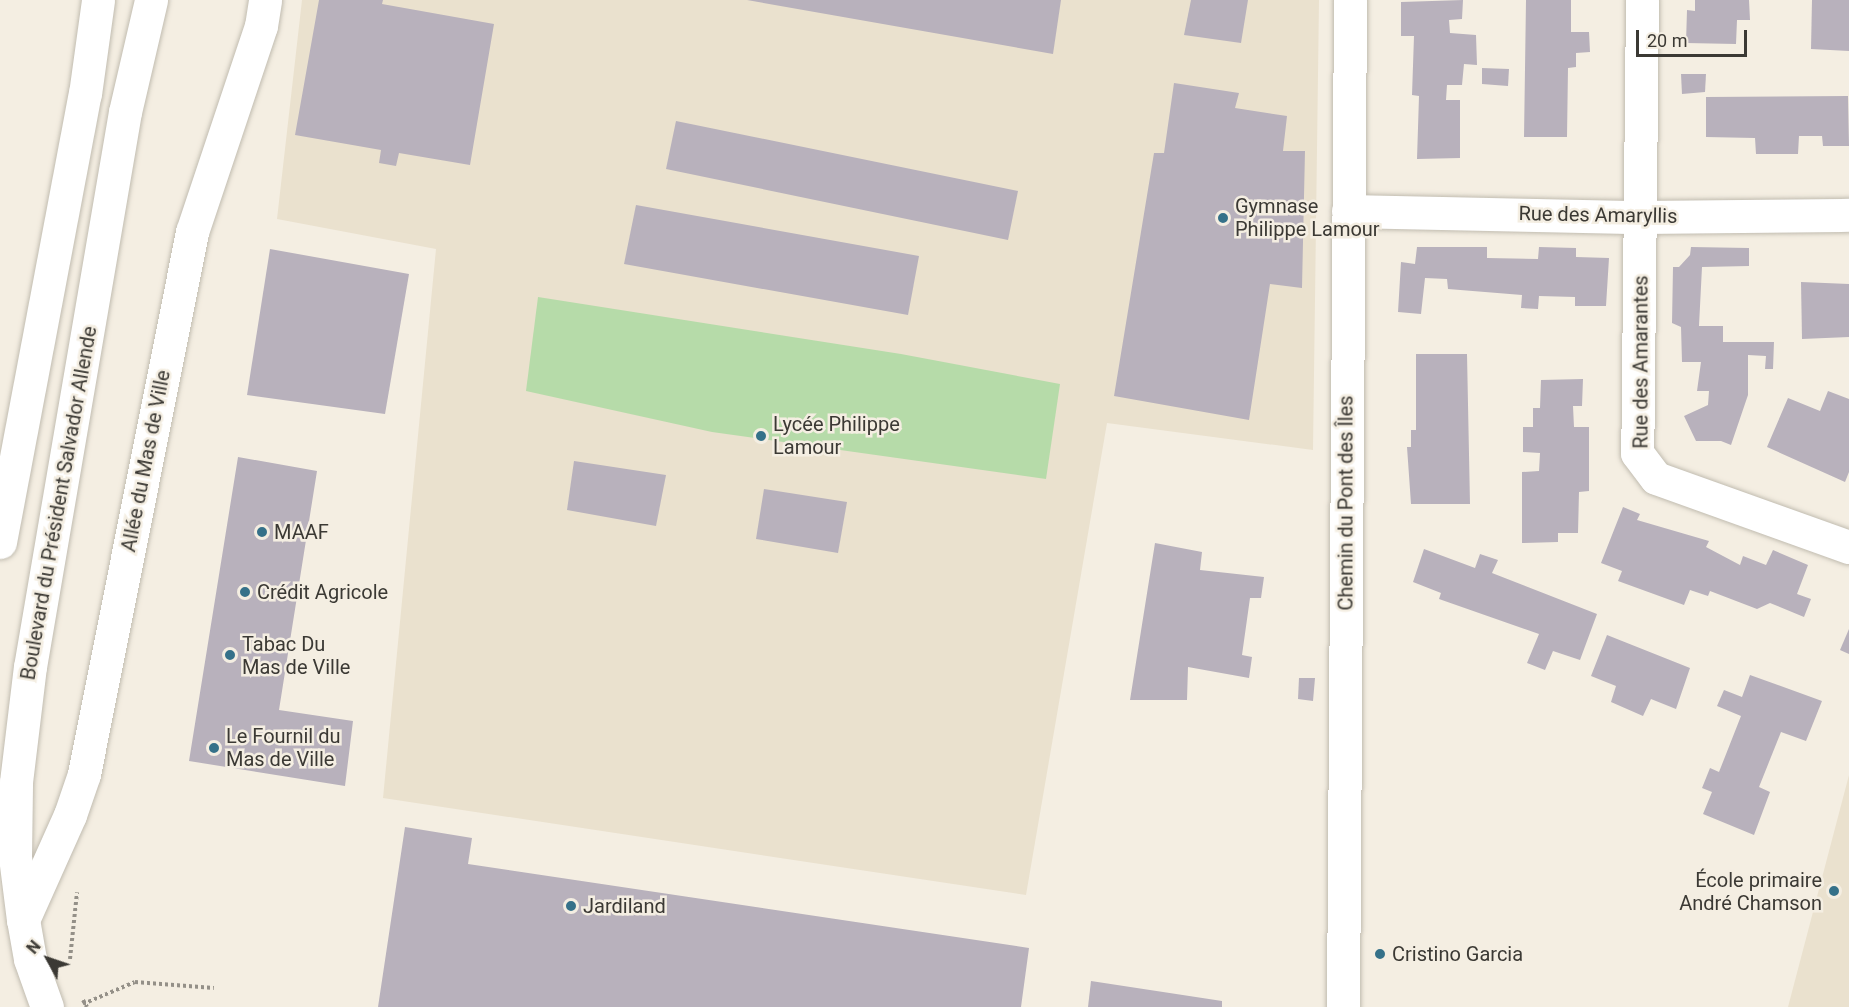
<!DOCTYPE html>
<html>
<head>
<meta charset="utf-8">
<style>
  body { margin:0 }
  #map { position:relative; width:1849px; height:1007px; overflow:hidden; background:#f4eee2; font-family:Roboto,sans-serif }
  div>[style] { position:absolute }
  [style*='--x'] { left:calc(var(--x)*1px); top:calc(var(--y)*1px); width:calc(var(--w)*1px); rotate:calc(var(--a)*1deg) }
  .built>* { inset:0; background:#eae1ce }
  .green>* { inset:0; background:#b6dba9 }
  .building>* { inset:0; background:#b8b1bc }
  .path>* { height:4px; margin-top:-2px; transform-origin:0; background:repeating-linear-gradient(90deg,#949088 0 3px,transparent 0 6px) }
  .roads { filter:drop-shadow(0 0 2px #c1bcb0) drop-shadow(0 0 2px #c1bcb0) }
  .street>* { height:33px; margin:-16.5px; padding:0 16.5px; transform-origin:16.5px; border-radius:16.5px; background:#fff }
  .primary>* { height:33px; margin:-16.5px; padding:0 16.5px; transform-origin:16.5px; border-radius:16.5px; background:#fff }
  .dots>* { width:16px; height:16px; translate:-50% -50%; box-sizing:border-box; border:3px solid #f4eee2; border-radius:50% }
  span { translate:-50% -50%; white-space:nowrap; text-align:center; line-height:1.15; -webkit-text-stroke:5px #f4eee2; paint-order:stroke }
  .poi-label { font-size:20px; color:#3b3934 }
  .left { translate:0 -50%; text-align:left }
  .right { translate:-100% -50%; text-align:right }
  .street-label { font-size:20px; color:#3b3934 }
  .north { position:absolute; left:18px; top:929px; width:60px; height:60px; -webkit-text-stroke:4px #f4eee2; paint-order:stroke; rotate:310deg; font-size:16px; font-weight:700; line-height:24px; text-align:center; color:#3b3934 }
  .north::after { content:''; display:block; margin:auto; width:21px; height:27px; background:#3b3934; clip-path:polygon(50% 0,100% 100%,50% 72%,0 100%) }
  .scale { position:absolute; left:1636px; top:30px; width:111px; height:27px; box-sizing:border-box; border:3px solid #3b3934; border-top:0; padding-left:8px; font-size:18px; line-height:21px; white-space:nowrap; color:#3b3934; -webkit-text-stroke:4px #f4eee2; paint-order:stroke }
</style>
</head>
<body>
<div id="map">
  <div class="built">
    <i style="clip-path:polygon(302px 0,1319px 0,1313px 450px,1107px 423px,1026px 895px,383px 798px,436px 249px,277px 219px)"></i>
    <i style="clip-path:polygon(1849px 775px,1849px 1007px,1788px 1007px)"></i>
  </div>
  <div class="green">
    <i style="clip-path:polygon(538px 297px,901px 354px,1060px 384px,1046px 479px,712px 432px,526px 391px)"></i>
  </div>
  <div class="building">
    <i style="clip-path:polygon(319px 0,383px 0,382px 4px,494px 24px,470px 165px,399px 153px,396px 166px,379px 163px,381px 150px,295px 135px)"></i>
    <i style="clip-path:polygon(747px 0,1061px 0,1053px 54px)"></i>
    <i style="clip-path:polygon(1191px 0,1248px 0,1241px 43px,1184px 35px)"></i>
    <i style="clip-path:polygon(1463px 0,1462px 19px,1449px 20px,1450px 33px,1476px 35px,1477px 65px,1464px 64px,1462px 85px,1447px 85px,1446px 100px,1460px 100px,1460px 158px,1417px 159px,1419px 96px,1412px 95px,1414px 36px,1401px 36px,1401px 2px)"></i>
    <i style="clip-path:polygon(1526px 0,1571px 0,1571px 32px,1589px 32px,1590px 52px,1576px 53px,1576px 67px,1568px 68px,1567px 137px,1524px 137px)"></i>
    <i style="clip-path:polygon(1695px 0,1749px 0,1750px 20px,1737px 20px,1736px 44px,1686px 43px,1687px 10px,1695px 11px)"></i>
    <i style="clip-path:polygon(1812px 0,1849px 0,1849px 51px,1811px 49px)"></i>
    <i style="clip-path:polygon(1482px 68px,1509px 69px,1508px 86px,1482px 84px)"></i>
    <i style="clip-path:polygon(1681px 74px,1706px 74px,1705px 92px,1682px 94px)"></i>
    <i style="clip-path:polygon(1174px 83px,1239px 93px,1235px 108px,1287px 116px,1283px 151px,1305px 151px,1302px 288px,1270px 284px,1249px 420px,1114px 396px,1154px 153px,1164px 153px)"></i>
    <i style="clip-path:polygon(1848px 96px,1849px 146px,1823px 146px,1822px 136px,1799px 136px,1798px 154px,1756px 154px,1755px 138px,1706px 137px,1706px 97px)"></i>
    <i style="clip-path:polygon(676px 121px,1018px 191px,1008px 240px,666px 169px)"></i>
    <i style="clip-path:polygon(636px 205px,919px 256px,908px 315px,624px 264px)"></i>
    <i style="clip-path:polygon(1417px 247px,1487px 247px,1487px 258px,1538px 259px,1539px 247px,1576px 248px,1576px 257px,1609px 258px,1606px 306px,1575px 306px,1575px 297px,1539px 296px,1538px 309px,1521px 308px,1522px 295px,1448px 289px,1447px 279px,1425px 278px,1421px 314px,1398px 312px,1401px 262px,1415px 264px)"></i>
    <i style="clip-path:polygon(1691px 247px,1749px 248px,1749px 266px,1702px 267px,1699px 326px,1723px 326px,1723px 342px,1774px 342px,1773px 369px,1765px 369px,1766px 356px,1748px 355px,1748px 395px,1731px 445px,1721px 441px,1696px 441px,1684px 416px,1708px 405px,1709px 391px,1697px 391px,1701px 362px,1682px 362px,1681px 327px,1672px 323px,1673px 267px,1679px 267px,1690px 255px)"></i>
    <i style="clip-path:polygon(270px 249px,409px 274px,385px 414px,247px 395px)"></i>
    <i style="clip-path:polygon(1801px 282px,1849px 284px,1849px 337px,1802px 339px)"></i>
    <i style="clip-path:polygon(1416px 354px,1467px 354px,1470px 504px,1411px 504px,1407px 447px,1411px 447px,1411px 430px,1416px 430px)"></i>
    <i style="clip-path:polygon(1583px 379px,1582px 406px,1573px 406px,1574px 427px,1589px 427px,1589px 491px,1579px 492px,1578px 533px,1558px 533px,1558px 542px,1522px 543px,1522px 472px,1539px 471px,1540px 453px,1523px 452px,1523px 427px,1533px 427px,1533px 408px,1540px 408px,1541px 380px)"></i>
    <i style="clip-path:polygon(1828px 391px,1849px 399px,1849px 472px,1845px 482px,1767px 447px,1788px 398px,1820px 411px)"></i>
    <i style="clip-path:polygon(238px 457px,317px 471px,279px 710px,353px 721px,345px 786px,189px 761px)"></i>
    <i style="clip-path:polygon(574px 461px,666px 475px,656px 526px,567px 510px)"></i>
    <i style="clip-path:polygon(764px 489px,847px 502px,838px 553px,756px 539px)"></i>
    <i style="clip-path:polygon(1623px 507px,1640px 514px,1637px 520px,1709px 541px,1706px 547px,1740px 565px,1743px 556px,1766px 565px,1773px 550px,1808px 565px,1797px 594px,1811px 599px,1804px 617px,1770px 603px,1757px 609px,1710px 591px,1708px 596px,1690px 590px,1684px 605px,1618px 581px,1622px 571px,1601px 563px)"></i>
    <i style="clip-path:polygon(1155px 543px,1202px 552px,1200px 570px,1264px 577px,1261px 598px,1250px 598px,1242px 655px,1252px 657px,1249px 678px,1188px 667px,1187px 700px,1130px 700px)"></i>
    <i style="clip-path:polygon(1424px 549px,1475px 568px,1480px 554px,1498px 560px,1492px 573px,1597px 614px,1580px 660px,1553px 651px,1545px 670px,1527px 663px,1539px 634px,1439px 599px,1441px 593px,1413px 582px)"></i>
    <i style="clip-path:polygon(1849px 629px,1849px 654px,1840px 650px)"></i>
    <i style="clip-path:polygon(1607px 635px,1690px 668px,1676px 709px,1651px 699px,1643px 716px,1611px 702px,1616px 686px,1591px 676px)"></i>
    <i style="clip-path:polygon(1750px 675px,1822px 701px,1806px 741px,1781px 732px,1759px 787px,1770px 792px,1754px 835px,1703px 814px,1712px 792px,1702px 788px,1710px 768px,1719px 772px,1741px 716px,1717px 706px,1724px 690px,1742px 697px)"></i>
    <i style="clip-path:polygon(1299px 678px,1315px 678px,1313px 701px,1298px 699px)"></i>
    <i style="clip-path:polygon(405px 827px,472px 838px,468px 864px,1029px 948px,1021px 1007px,378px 1007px)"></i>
    <i style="clip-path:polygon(1091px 981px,1222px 1001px,1222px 1007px,1088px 1007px)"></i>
  </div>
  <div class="path">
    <i style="--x:70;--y:959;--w:67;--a:-84"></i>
    <i style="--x:83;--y:1000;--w:8;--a:60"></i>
    <i style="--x:83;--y:1004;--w:56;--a:-22.9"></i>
    <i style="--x:135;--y:982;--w:79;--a:4.3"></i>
  </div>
  <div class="roads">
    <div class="street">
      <i style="--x:1642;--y:0;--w:453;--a:90.6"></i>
      <i style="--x:1637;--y:453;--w:31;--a:53"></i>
      <i style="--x:1656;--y:478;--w:205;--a:19.7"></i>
      <i style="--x:1348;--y:211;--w:293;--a:1.2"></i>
      <i style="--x:1641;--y:217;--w:208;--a:-0.6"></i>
      <i style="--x:23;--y:920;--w:115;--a:-65.9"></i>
      <i style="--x:70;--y:815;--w:43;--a:-71.1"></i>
      <i style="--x:84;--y:774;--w:553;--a:-78.73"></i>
      <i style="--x:192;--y:232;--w:217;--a:-71.5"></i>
      <i style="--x:261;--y:26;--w:26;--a:-81"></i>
      <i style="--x:1343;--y:1007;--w:1007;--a:-89.6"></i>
    </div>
    <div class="primary">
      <i style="--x:0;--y:542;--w:456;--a:-79.3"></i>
      <i style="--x:85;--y:94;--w:95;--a:-82.1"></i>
      <i style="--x:47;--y:1007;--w:51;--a:-109.5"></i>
      <i style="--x:30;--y:959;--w:40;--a:-100"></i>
      <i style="--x:23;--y:920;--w:64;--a:-97.2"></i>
      <i style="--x:15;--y:857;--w:75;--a:-89.2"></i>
      <i style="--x:16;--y:782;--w:116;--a:-83.1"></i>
      <i style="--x:30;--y:667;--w:563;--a:-80.29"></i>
      <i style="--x:125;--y:112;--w:115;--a:-76.9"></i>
    </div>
  </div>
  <div class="dots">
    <i style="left:1223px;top:218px;background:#357189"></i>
    <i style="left:761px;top:436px;background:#357189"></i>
    <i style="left:262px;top:532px;background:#357189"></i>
    <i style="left:245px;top:592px;background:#357189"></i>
    <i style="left:230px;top:655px;background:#357189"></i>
    <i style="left:214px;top:748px;background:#357189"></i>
    <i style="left:1834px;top:891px;background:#357189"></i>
    <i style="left:571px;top:906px;background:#357189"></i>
    <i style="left:1380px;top:954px;background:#357189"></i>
  </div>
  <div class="poi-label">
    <span class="left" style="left:1235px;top:218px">Gymnase<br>Philippe Lamour</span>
    <span class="left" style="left:773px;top:436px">Lycée Philippe<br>Lamour</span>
    <span class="left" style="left:274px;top:532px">MAAF</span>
    <span class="left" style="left:257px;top:592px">Crédit Agricole</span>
    <span class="left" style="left:242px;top:656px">Tabac Du<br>Mas de Ville</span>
    <span class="left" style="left:226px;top:748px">Le Fournil du<br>Mas de Ville</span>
    <span class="right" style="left:1822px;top:892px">École primaire<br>André Chamson</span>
    <span class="left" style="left:583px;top:906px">Jardiland</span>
    <span class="left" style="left:1392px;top:954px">Cristino Garcia</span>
  </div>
  <div class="street-label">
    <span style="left:1598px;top:215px;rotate:1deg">Rue des Amaryllis</span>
    <span style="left:1641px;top:362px;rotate:-90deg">Rue des Amarantes</span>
    <span style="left:146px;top:461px;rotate:-79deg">Allée du Mas de Ville</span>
    <span style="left:59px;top:503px;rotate:-80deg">Boulevard du Président Salvador Allende</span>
    <span style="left:1346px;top:503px;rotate:-90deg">Chemin du Pont des Îles</span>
  </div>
  <div class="north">N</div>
  <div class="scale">20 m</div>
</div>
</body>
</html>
